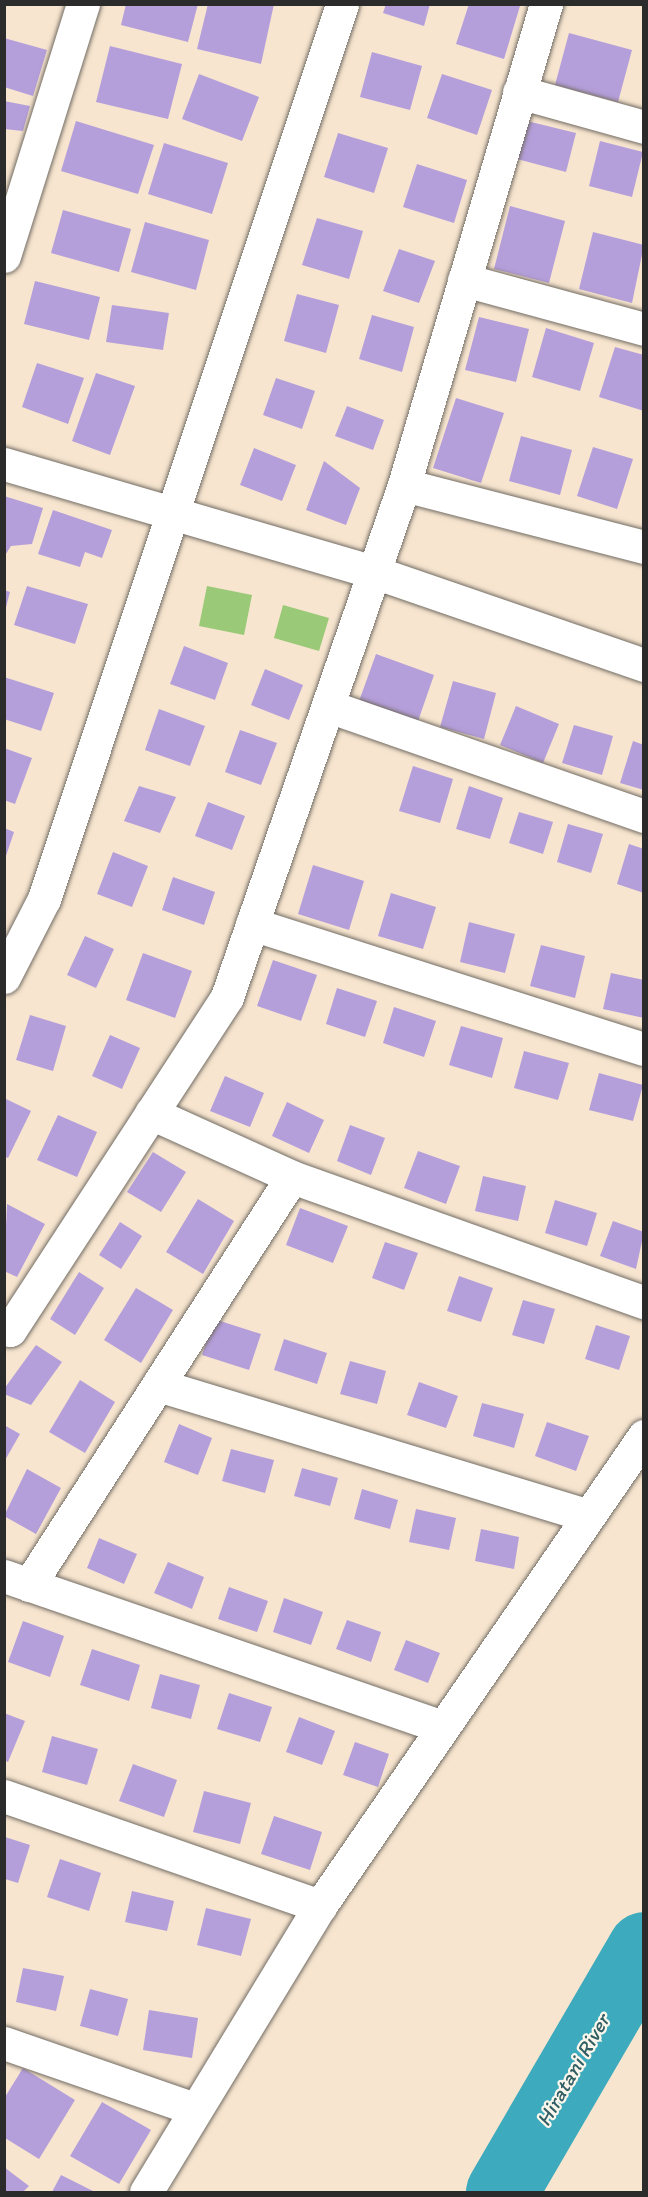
<!DOCTYPE html>
<html>
<head>
<meta charset="utf-8">
<style>
  body { margin:0 }
  #map { position:relative; width:648px; height:2197px; overflow:hidden; background:#f7e5cf; font-family:Itim,sans-serif }
  div>[style] { position:absolute }
  [style*='--x'] { left:calc(var(--x)*1px); top:calc(var(--y)*1px); width:calc(var(--w)*1px); rotate:calc(var(--a)*1deg) }
  .green>* { inset:0; background:#9ac978 }
  .river>* { height:72px; margin:-36px; padding:0 36px; transform-origin:36px; border-radius:36px; background:#3daabd }
  .building>* { inset:0; background:#b59fdb }
  .roads { filter:drop-shadow(0 0 2px #726c64) drop-shadow(0 0 2px #726c64) }
  .minor>* { height:33px; margin:-16.5px; padding:0 16.5px; transform-origin:16.5px; border-radius:16.5px; background:#fff }
  span { translate:-50% -50%; white-space:nowrap; text-align:center; line-height:1.15; -webkit-text-stroke:4.5px #fbf7ec; paint-order:stroke }
  .water-label { font-size:21px; color:#325e65; font-style:italic }
  .frame { position:absolute; inset:0; border:6px solid #2b2b2b; pointer-events:none }
</style>
</head>
<body>
<div id="map">
  <div class="green">
    <i style="clip-path:polygon(207px 586px,252px 595px,244px 635px,199px 626px)"></i>
    <i style="clip-path:polygon(283px 605px,329px 618px,319px 651px,274px 638px)"></i>
  </div>
  <div class="river">
    <i style="--x:502;--y:2192;--w:282;--a:-59.8"></i>
  </div>
  <div class="building">
    <i style="clip-path:polygon(126px 4px,198px 4px,188px 42px,121px 25px)"></i>
    <i style="clip-path:polygon(208px 4px,274px 4px,261px 64px,197px 49px)"></i>
    <i style="clip-path:polygon(386px 4px,430px 4px,424px 26px,383px 13px)"></i>
    <i style="clip-path:polygon(469px 4px,520px 6px,504px 59px,456px 44px)"></i>
    <i style="clip-path:polygon(569px 33px,632px 50px,618px 102px,555px 85px)"></i>
    <i style="clip-path:polygon(4px 38px,47px 50px,33px 96px,4px 87px)"></i>
    <i style="clip-path:polygon(110px 46px,182px 64px,168px 119px,96px 102px)"></i>
    <i style="clip-path:polygon(372px 52px,422px 66px,410px 110px,360px 97px)"></i>
    <i style="clip-path:polygon(199px 74px,259px 97px,242px 141px,182px 119px)"></i>
    <i style="clip-path:polygon(442px 74px,492px 90px,477px 135px,427px 118px)"></i>
    <i style="clip-path:polygon(4px 101px,30px 106px,23px 131px,4px 129px)"></i>
    <i style="clip-path:polygon(76px 121px,154px 145px,138px 194px,61px 171px)"></i>
    <i style="clip-path:polygon(527px 121px,576px 133px,566px 172px,517px 159px)"></i>
    <i style="clip-path:polygon(338px 133px,388px 148px,374px 193px,324px 177px)"></i>
    <i style="clip-path:polygon(600px 141px,643px 152px,632px 197px,589px 186px)"></i>
    <i style="clip-path:polygon(164px 143px,228px 163px,212px 214px,148px 194px)"></i>
    <i style="clip-path:polygon(417px 164px,467px 180px,454px 223px,403px 207px)"></i>
    <i style="clip-path:polygon(510px 206px,565px 221px,549px 283px,494px 269px)"></i>
    <i style="clip-path:polygon(63px 210px,131px 229px,119px 272px,51px 253px)"></i>
    <i style="clip-path:polygon(317px 218px,363px 231px,349px 279px,302px 265px)"></i>
    <i style="clip-path:polygon(145px 222px,209px 240px,196px 290px,131px 272px)"></i>
    <i style="clip-path:polygon(593px 232px,644px 245px,632px 303px,579px 289px)"></i>
    <i style="clip-path:polygon(399px 249px,435px 261px,419px 303px,383px 291px)"></i>
    <i style="clip-path:polygon(35px 281px,100px 297px,89px 340px,24px 324px)"></i>
    <i style="clip-path:polygon(297px 294px,339px 305px,326px 353px,284px 341px)"></i>
    <i style="clip-path:polygon(112px 305px,169px 313px,163px 350px,106px 342px)"></i>
    <i style="clip-path:polygon(372px 315px,414px 327px,402px 372px,359px 359px)"></i>
    <i style="clip-path:polygon(479px 317px,529px 329px,516px 382px,465px 370px)"></i>
    <i style="clip-path:polygon(546px 328px,594px 343px,580px 391px,532px 377px)"></i>
    <i style="clip-path:polygon(615px 347px,644px 355px,644px 411px,599px 397px)"></i>
    <i style="clip-path:polygon(37px 363px,84px 378px,68px 424px,22px 407px)"></i>
    <i style="clip-path:polygon(96px 373px,135px 386px,110px 455px,72px 441px)"></i>
    <i style="clip-path:polygon(276px 378px,315px 391px,302px 429px,263px 415px)"></i>
    <i style="clip-path:polygon(456px 398px,504px 413px,481px 483px,433px 468px)"></i>
    <i style="clip-path:polygon(347px 406px,384px 420px,373px 450px,335px 436px)"></i>
    <i style="clip-path:polygon(521px 436px,572px 450px,560px 495px,509px 481px)"></i>
    <i style="clip-path:polygon(593px 447px,633px 459px,617px 509px,577px 496px)"></i>
    <i style="clip-path:polygon(254px 448px,296px 465px,282px 501px,240px 485px)"></i>
    <i style="clip-path:polygon(324px 461px,360px 488px,346px 525px,306px 510px)"></i>
    <i style="clip-path:polygon(4px 496px,43px 508px,32px 544px,11px 546px,4px 557px)"></i>
    <i style="clip-path:polygon(53px 510px,112px 530px,102px 558px,85px 552px,80px 567px,38px 554px)"></i>
    <i style="clip-path:polygon(27px 586px,88px 604px,75px 644px,14px 625px)"></i>
    <i style="clip-path:polygon(4px 590px,10px 592px,5px 611px,4px 611px)"></i>
    <i style="clip-path:polygon(184px 646px,228px 663px,215px 700px,170px 684px)"></i>
    <i style="clip-path:polygon(376px 654px,434px 675px,417px 724px,358px 704px)"></i>
    <i style="clip-path:polygon(265px 669px,303px 685px,289px 720px,251px 705px)"></i>
    <i style="clip-path:polygon(4px 677px,54px 693px,41px 731px,4px 719px)"></i>
    <i style="clip-path:polygon(453px 681px,496px 693px,484px 739px,440px 727px)"></i>
    <i style="clip-path:polygon(516px 706px,559px 724px,543px 763px,500px 745px)"></i>
    <i style="clip-path:polygon(159px 709px,205px 726px,190px 766px,145px 750px)"></i>
    <i style="clip-path:polygon(574px 725px,613px 736px,602px 775px,562px 763px)"></i>
    <i style="clip-path:polygon(240px 730px,277px 743px,261px 785px,225px 772px)"></i>
    <i style="clip-path:polygon(633px 741px,644px 745px,644px 790px,620px 783px)"></i>
    <i style="clip-path:polygon(4px 748px,32px 758px,15px 804px,4px 800px)"></i>
    <i style="clip-path:polygon(413px 766px,453px 779px,440px 823px,399px 811px)"></i>
    <i style="clip-path:polygon(139px 786px,176px 797px,160px 833px,124px 821px)"></i>
    <i style="clip-path:polygon(469px 786px,503px 798px,490px 839px,456px 829px)"></i>
    <i style="clip-path:polygon(208px 802px,245px 816px,232px 850px,195px 836px)"></i>
    <i style="clip-path:polygon(519px 812px,553px 822px,543px 854px,509px 843px)"></i>
    <i style="clip-path:polygon(568px 824px,603px 834px,591px 873px,557px 862px)"></i>
    <i style="clip-path:polygon(4px 828px,14px 832px,5px 859px,4px 859px)"></i>
    <i style="clip-path:polygon(629px 844px,644px 849px,644px 893px,617px 884px)"></i>
    <i style="clip-path:polygon(113px 852px,148px 866px,132px 907px,97px 894px)"></i>
    <i style="clip-path:polygon(313px 865px,364px 881px,349px 930px,298px 914px)"></i>
    <i style="clip-path:polygon(173px 877px,215px 892px,204px 925px,162px 910px)"></i>
    <i style="clip-path:polygon(391px 893px,436px 907px,423px 949px,378px 936px)"></i>
    <i style="clip-path:polygon(469px 922px,515px 934px,505px 973px,460px 962px)"></i>
    <i style="clip-path:polygon(85px 936px,114px 949px,96px 988px,67px 975px)"></i>
    <i style="clip-path:polygon(541px 945px,585px 956px,575px 998px,530px 986px)"></i>
    <i style="clip-path:polygon(143px 953px,192px 971px,175px 1018px,126px 1000px)"></i>
    <i style="clip-path:polygon(273px 960px,317px 975px,301px 1021px,257px 1006px)"></i>
    <i style="clip-path:polygon(611px 973px,644px 980px,644px 1018px,603px 1009px)"></i>
    <i style="clip-path:polygon(337px 988px,377px 1001px,365px 1037px,326px 1024px)"></i>
    <i style="clip-path:polygon(394px 1007px,436px 1021px,424px 1057px,383px 1043px)"></i>
    <i style="clip-path:polygon(30px 1015px,66px 1026px,53px 1071px,16px 1060px)"></i>
    <i style="clip-path:polygon(461px 1026px,503px 1038px,492px 1078px,449px 1065px)"></i>
    <i style="clip-path:polygon(110px 1035px,140px 1048px,122px 1089px,92px 1076px)"></i>
    <i style="clip-path:polygon(524px 1051px,569px 1063px,558px 1100px,514px 1088px)"></i>
    <i style="clip-path:polygon(599px 1073px,643px 1085px,633px 1121px,589px 1110px)"></i>
    <i style="clip-path:polygon(225px 1076px,264px 1093px,250px 1127px,210px 1111px)"></i>
    <i style="clip-path:polygon(4px 1098px,31px 1111px,8px 1158px,4px 1156px)"></i>
    <i style="clip-path:polygon(287px 1102px,324px 1120px,309px 1153px,272px 1136px)"></i>
    <i style="clip-path:polygon(58px 1115px,97px 1132px,77px 1177px,37px 1160px)"></i>
    <i style="clip-path:polygon(350px 1125px,385px 1138px,371px 1175px,337px 1161px)"></i>
    <i style="clip-path:polygon(418px 1151px,460px 1166px,446px 1204px,404px 1188px)"></i>
    <i style="clip-path:polygon(153px 1152px,186px 1172px,161px 1212px,127px 1192px)"></i>
    <i style="clip-path:polygon(483px 1176px,526px 1186px,518px 1221px,475px 1211px)"></i>
    <i style="clip-path:polygon(198px 1199px,234px 1221px,203px 1274px,166px 1252px)"></i>
    <i style="clip-path:polygon(555px 1200px,597px 1213px,587px 1246px,545px 1233px)"></i>
    <i style="clip-path:polygon(7px 1204px,45px 1224px,17px 1277px,4px 1271px)"></i>
    <i style="clip-path:polygon(300px 1208px,348px 1226px,333px 1263px,286px 1245px)"></i>
    <i style="clip-path:polygon(613px 1221px,644px 1232px,636px 1269px,600px 1256px)"></i>
    <i style="clip-path:polygon(120px 1222px,142px 1236px,121px 1269px,99px 1255px)"></i>
    <i style="clip-path:polygon(385px 1242px,418px 1253px,404px 1290px,372px 1278px)"></i>
    <i style="clip-path:polygon(79px 1272px,104px 1288px,75px 1335px,50px 1319px)"></i>
    <i style="clip-path:polygon(459px 1276px,493px 1288px,481px 1322px,447px 1311px)"></i>
    <i style="clip-path:polygon(136px 1288px,173px 1310px,141px 1363px,104px 1340px)"></i>
    <i style="clip-path:polygon(523px 1300px,555px 1309px,544px 1344px,512px 1335px)"></i>
    <i style="clip-path:polygon(214px 1319px,261px 1334px,249px 1370px,202px 1355px)"></i>
    <i style="clip-path:polygon(596px 1325px,630px 1336px,619px 1370px,585px 1359px)"></i>
    <i style="clip-path:polygon(284px 1339px,327px 1353px,317px 1384px,274px 1370px)"></i>
    <i style="clip-path:polygon(36px 1345px,62px 1362px,31px 1405px,4px 1394px,4px 1389px)"></i>
    <i style="clip-path:polygon(350px 1361px,386px 1371px,377px 1404px,340px 1394px)"></i>
    <i style="clip-path:polygon(80px 1380px,115px 1402px,85px 1453px,49px 1432px)"></i>
    <i style="clip-path:polygon(419px 1382px,458px 1396px,446px 1428px,407px 1415px)"></i>
    <i style="clip-path:polygon(482px 1403px,524px 1414px,514px 1448px,473px 1436px)"></i>
    <i style="clip-path:polygon(547px 1422px,589px 1436px,576px 1471px,535px 1456px)"></i>
    <i style="clip-path:polygon(179px 1424px,212px 1438px,198px 1475px,164px 1462px)"></i>
    <i style="clip-path:polygon(4px 1425px,20px 1434px,4px 1462px)"></i>
    <i style="clip-path:polygon(231px 1449px,274px 1460px,265px 1493px,222px 1481px)"></i>
    <i style="clip-path:polygon(302px 1468px,338px 1478px,330px 1506px,294px 1496px)"></i>
    <i style="clip-path:polygon(27px 1469px,61px 1488px,36px 1534px,4px 1516px)"></i>
    <i style="clip-path:polygon(362px 1489px,398px 1500px,390px 1529px,354px 1519px)"></i>
    <i style="clip-path:polygon(416px 1509px,456px 1518px,449px 1550px,409px 1542px)"></i>
    <i style="clip-path:polygon(481px 1529px,519px 1537px,514px 1569px,475px 1561px)"></i>
    <i style="clip-path:polygon(99px 1538px,137px 1554px,124px 1584px,87px 1568px)"></i>
    <i style="clip-path:polygon(168px 1562px,204px 1577px,192px 1609px,154px 1593px)"></i>
    <i style="clip-path:polygon(229px 1587px,268px 1601px,257px 1632px,218px 1619px)"></i>
    <i style="clip-path:polygon(284px 1598px,323px 1612px,311px 1645px,273px 1632px)"></i>
    <i style="clip-path:polygon(347px 1620px,381px 1632px,371px 1662px,336px 1649px)"></i>
    <i style="clip-path:polygon(23px 1621px,64px 1636px,50px 1677px,8px 1662px)"></i>
    <i style="clip-path:polygon(406px 1640px,440px 1653px,428px 1683px,394px 1670px)"></i>
    <i style="clip-path:polygon(92px 1649px,140px 1665px,129px 1701px,80px 1685px)"></i>
    <i style="clip-path:polygon(160px 1674px,200px 1685px,191px 1719px,151px 1708px)"></i>
    <i style="clip-path:polygon(229px 1693px,272px 1707px,260px 1742px,217px 1729px)"></i>
    <i style="clip-path:polygon(4px 1713px,25px 1721px,8px 1762px,4px 1760px)"></i>
    <i style="clip-path:polygon(299px 1717px,335px 1731px,322px 1765px,286px 1752px)"></i>
    <i style="clip-path:polygon(52px 1736px,98px 1749px,87px 1785px,42px 1772px)"></i>
    <i style="clip-path:polygon(355px 1742px,389px 1754px,378px 1787px,343px 1775px)"></i>
    <i style="clip-path:polygon(133px 1764px,177px 1780px,164px 1817px,119px 1801px)"></i>
    <i style="clip-path:polygon(204px 1791px,251px 1803px,240px 1844px,193px 1832px)"></i>
    <i style="clip-path:polygon(274px 1816px,322px 1832px,310px 1870px,261px 1854px)"></i>
    <i style="clip-path:polygon(5px 1837px,30px 1845px,18px 1883px,5px 1879px)"></i>
    <i style="clip-path:polygon(60px 1859px,101px 1873px,89px 1911px,47px 1897px)"></i>
    <i style="clip-path:polygon(132px 1891px,174px 1901px,167px 1931px,125px 1922px)"></i>
    <i style="clip-path:polygon(206px 1908px,251px 1919px,241px 1956px,197px 1945px)"></i>
    <i style="clip-path:polygon(23px 1968px,64px 1976px,56px 2011px,16px 2002px)"></i>
    <i style="clip-path:polygon(90px 1989px,128px 1999px,118px 2036px,80px 2026px)"></i>
    <i style="clip-path:polygon(149px 2010px,198px 2018px,192px 2058px,143px 2050px)"></i>
    <i style="clip-path:polygon(23px 2068px,75px 2100px,39px 2159px,5px 2138px,5px 2097px)"></i>
    <i style="clip-path:polygon(102px 2102px,151px 2130px,119px 2184px,70px 2156px)"></i>
    <i style="clip-path:polygon(4px 2167px,29px 2186px,23px 2192px,4px 2192px)"></i>
    <i style="clip-path:polygon(61px 2175px,95px 2192px,52px 2192px)"></i>
  </div>
  <div class="roads">
    <div class="minor">
      <i style="--x:519;--y:92;--w:130;--a:15.6"></i>
      <i style="--x:4;--y:256;--w:264;--a:-72.6"></i>
      <i style="--x:464;--y:280;--w:187;--a:15.2"></i>
      <i style="--x:4;--y:464;--w:385;--a:16.3"></i>
      <i style="--x:374;--y:572;--w:286;--a:19"></i>
      <i style="--x:404;--y:485;--w:248;--a:14.5"></i>
      <i style="--x:328;--y:706;--w:335;--a:19.2"></i>
      <i style="--x:252;--y:924;--w:411;--a:17.7"></i>
      <i style="--x:4;--y:977;--w:88;--a:-62.9"></i>
      <i style="--x:44;--y:899;--w:943;--a:-71.58"></i>
      <i style="--x:151;--y:1113;--w:155;--a:24.4"></i>
      <i style="--x:292;--y:1177;--w:374;--a:19.6"></i>
      <i style="--x:4;--y:1326;--w:7;--a:34"></i>
      <i style="--x:10;--y:1330;--w:397;--a:-56.9"></i>
      <i style="--x:227;--y:997;--w:542;--a:-70.93"></i>
      <i style="--x:404;--y:485;--w:502;--a:-73.55"></i>
      <i style="--x:158;--y:1385;--w:447;--a:16.9"></i>
      <i style="--x:4;--y:1576;--w:460;--a:19"></i>
      <i style="--x:29;--y:1585;--w:485;--a:-57.2"></i>
      <i style="--x:4;--y:1796;--w:335;--a:19.2"></i>
      <i style="--x:4;--y:2043;--w:202;--a:19.1"></i>
      <i style="--x:146;--y:2192;--w:335;--a:-58.7"></i>
      <i style="--x:320;--y:1906;--w:571;--a:-55.42"></i>
    </div>
  </div>
  <div class="water-label">
    <span style="left:573px;top:2070px;rotate:-60deg">Hiratani River</span>
  </div>
  <div class="frame"></div>
</div>
</body>
</html>
